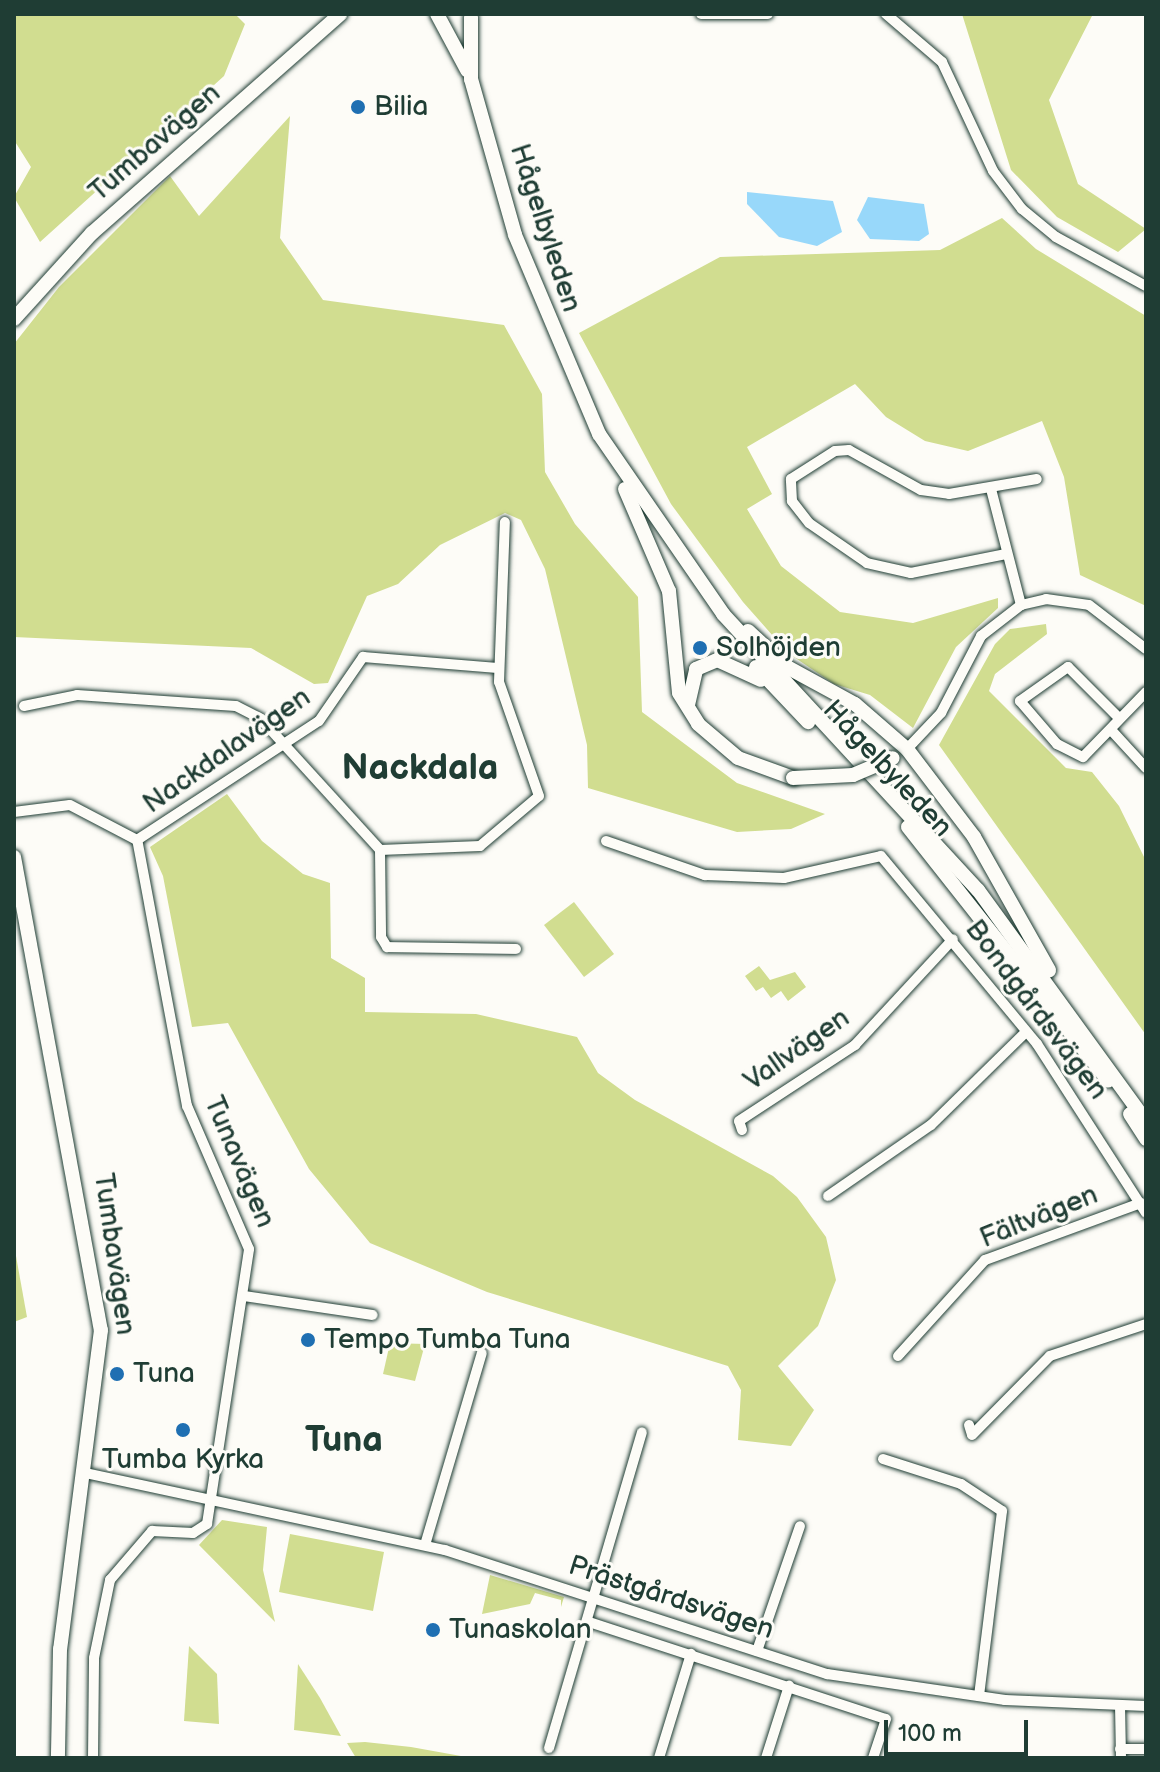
<!DOCTYPE html>
<html>
<head>
<meta charset="utf-8">
<style>
  body { margin:0 }
  #map { position:relative; width:1160px; height:1772px; overflow:hidden; background:#fdfcf7; font-family:"Balsamiq Sans",sans-serif }
  div>[style] { position:absolute }
  [style*='--x'] { left:calc(var(--x)*1px); top:calc(var(--y)*1px); width:calc(var(--w)*1px); rotate:calc(var(--a)*1deg) }
  .green>* { inset:0; background:#d1dd90 }
  .water>* { inset:0; background:#98d8fa }
  .roads { filter:drop-shadow(0 0 2px #1f3d34) drop-shadow(0 0 2px #1f3d34) }
  .minor>* { height:10px; margin:-5px; padding:0 5px; transform-origin:5px; border-radius:5px; background:#fdfcf7 }
  .major>* { height:14px; margin:-7px; padding:0 7px; transform-origin:7px; border-radius:7px; background:#fdfcf7 }
  .bridges { filter:drop-shadow(0 0 2px #1f3d34) drop-shadow(0 0 2px #1f3d34) }
  .major-bridge>* { height:14px; margin:-7px; padding:0 7px; transform-origin:7px; border-radius:7px; background:#fdfcf7 }
  .dots>* { width:22px; height:22px; translate:-50% -50%; box-sizing:border-box; border:4px solid #fdfcf7; border-radius:50% }
  span { translate:-50% -50%; white-space:nowrap; text-align:center; line-height:1.15; -webkit-text-stroke:6px #fdfcf7; paint-order:stroke }
  .poi-label { font-size:28px; color:#1f3d34 }
  .left { translate:0 -50%; text-align:left }
  .street-label { font-size:28px; color:#1f3d34 }
  .district-label { font-size:36px; color:#1f3d34; font-weight:700 }
  .frame { position:absolute; inset:0; border:16px solid #1f3d34; pointer-events:none }
  .scale { position:absolute; left:884px; top:1720px; width:144px; height:36px; box-sizing:border-box; border:4px solid #1f3d34; border-top:0; padding-left:10px; font-size:24px; line-height:28px; white-space:nowrap; color:#1f3d34; -webkit-text-stroke:6px #fdfcf7; paint-order:stroke }
</style>
</head>
<body>
<div id="map">
  <div class="green">
    <i style="clip-path:polygon(14px 14px,235px 14px,245px 24px,224px 76px,40px 242px,14px 197px,31px 167px,14px 140px)"></i>
    <i style="clip-path:polygon(962px 14px,1093px 14px,1049px 100px,1078px 184px,1146px 229px,1118px 252px,1057px 217px,1011px 170px)"></i>
    <i style="clip-path:polygon(290px 116px,280px 238px,323px 300px,504px 325px,542px 394px,545px 472px,575px 524px,638px 597px,642px 712px,737px 783px,825px 814px,791px 829px,737px 832px,588px 788px,587px 745px,545px 569px,521px 520px,505px 513px,440px 545px,398px 584px,367px 596px,328px 683px,314px 684px,251px 648px,14px 637px,14px 344px,59px 287px,170px 176px,199px 216px)"></i>
    <i style="clip-path:polygon(1002px 218px,1036px 249px,1146px 316px,1146px 606px,1080px 575px,1064px 477px,1042px 421px,968px 451px,925px 441px,886px 417px,855px 384px,747px 447px,772px 494px,747px 509px,781px 566px,840px 612px,913px 623px,998px 598px,998px 608px,956px 647px,913px 728px,870px 695px,834px 684px,788px 653px,743px 602px,671px 504px,579px 333px,720px 257px,940px 250px)"></i>
    <i style="clip-path:polygon(1046px 624px,1047px 634px,995px 674px,989px 691px,1066px 768px,1092px 772px,1119px 806px,1146px 861px,1146px 1035px,939px 745px,995px 644px,1010px 629px)"></i>
    <i style="clip-path:polygon(227px 794px,262px 841px,303px 874px,330px 883px,331px 958px,365px 978px,365px 1012px,476px 1014px,577px 1037px,598px 1073px,635px 1100px,773px 1176px,797px 1197px,826px 1237px,836px 1280px,818px 1326px,778px 1366px,814px 1410px,791px 1446px,738px 1440px,741px 1390px,728px 1366px,487px 1292px,370px 1243px,309px 1169px,228px 1023px,192px 1027px,163px 876px,150px 847px)"></i>
    <i style="clip-path:polygon(574px 902px,614px 954px,584px 977px,544px 925px)"></i>
    <i style="clip-path:polygon(759px 966px,770px 980px,795px 972px,806px 987px,788px 1001px,781px 991px,771px 998px,763px 987px,756px 991px,745px 976px)"></i>
    <i style="clip-path:polygon(14px 1245px,27px 1317px,14px 1322px)"></i>
    <i style="clip-path:polygon(390px 1343px,425px 1344px,415px 1381px,383px 1374px)"></i>
    <i style="clip-path:polygon(222px 1520px,267px 1527px,263px 1570px,275px 1622px,199px 1545px)"></i>
    <i style="clip-path:polygon(290px 1534px,384px 1552px,373px 1611px,279px 1592px)"></i>
    <i style="clip-path:polygon(490px 1575px,564px 1597px,561px 1607px,561px 1600px,535px 1593px,530px 1604px,482px 1614px)"></i>
    <i style="clip-path:polygon(189px 1646px,217px 1674px,219px 1724px,184px 1721px)"></i>
    <i style="clip-path:polygon(298px 1664px,320px 1698px,341px 1736px,294px 1730px)"></i>
    <i style="clip-path:polygon(365px 1742px,411px 1747px,472px 1758px,356px 1758px,347px 1743px)"></i>
  </div>
  <div class="water">
    <i style="clip-path:polygon(747px 192px,833px 201px,842px 232px,817px 246px,779px 237px,747px 204px)"></i>
    <i style="clip-path:polygon(868px 197px,924px 204px,929px 234px,919px 241px,870px 239px,857px 220px)"></i>
  </div>
  <div class="roads">
    <div class="minor">
      <i style="--x:701;--y:14;--w:67;--a:0"></i>
      <i style="--x:886;--y:14;--w:74;--a:40.6"></i>
      <i style="--x:942;--y:62;--w:120;--a:64.9"></i>
      <i style="--x:993;--y:171;--w:48;--a:52.7"></i>
      <i style="--x:1022;--y:209;--w:44;--a:39.5"></i>
      <i style="--x:1056;--y:237;--w:102;--a:28.6"></i>
      <i style="--x:991;--y:489;--w:120;--a:75.5"></i>
      <i style="--x:1006;--y:554;--w:97;--a:168.7"></i>
      <i style="--x:911;--y:573;--w:45;--a:-167.2"></i>
      <i style="--x:867;--y:563;--w:70;--a:-145.4"></i>
      <i style="--x:809;--y:523;--w:28;--a:-128"></i>
      <i style="--x:792;--y:501;--w:22;--a:-93"></i>
      <i style="--x:791;--y:479;--w:52;--a:-32.5"></i>
      <i style="--x:835;--y:451;--w:14;--a:-4"></i>
      <i style="--x:849;--y:450;--w:82;--a:29.1"></i>
      <i style="--x:921;--y:490;--w:28;--a:8"></i>
      <i style="--x:949;--y:494;--w:89;--a:-9.7"></i>
      <i style="--x:24;--y:706;--w:54;--a:-11.7"></i>
      <i style="--x:77;--y:695;--w:159;--a:4"></i>
      <i style="--x:236;--y:706;--w:28;--a:27"></i>
      <i style="--x:261;--y:719;--w:177;--a:47.7"></i>
      <i style="--x:380;--y:850;--w:100;--a:-2.3"></i>
      <i style="--x:480;--y:846;--w:77;--a:-40.3"></i>
      <i style="--x:539;--y:796;--w:121;--a:-109.3"></i>
      <i style="--x:499;--y:682;--w:160;--a:-87.9"></i>
      <i style="--x:1119;--y:718;--w:72;--a:-135"></i>
      <i style="--x:1068;--y:667;--w:59;--a:144.7"></i>
      <i style="--x:1020;--y:701;--w:57;--a:49.3"></i>
      <i style="--x:1057;--y:744;--w:29;--a:27"></i>
      <i style="--x:1083;--y:757;--w:91;--a:-45.9"></i>
      <i style="--x:1112;--y:731;--w:50;--a:47.4"></i>
      <i style="--x:907;--y:749;--w:50;--a:-46.6"></i>
      <i style="--x:941;--y:713;--w:87;--a:-62.5"></i>
      <i style="--x:981;--y:636;--w:51;--a:-37.8"></i>
      <i style="--x:1021;--y:605;--w:26;--a:-13"></i>
      <i style="--x:1046;--y:599;--w:43;--a:7.9"></i>
      <i style="--x:1089;--y:605;--w:72;--a:37.7"></i>
      <i style="--x:14;--y:812;--w:56;--a:-7.1"></i>
      <i style="--x:70;--y:805;--w:76;--a:27.6"></i>
      <i style="--x:137;--y:840;--w:217;--a:-33.2"></i>
      <i style="--x:319;--y:721;--w:78;--a:-55.5"></i>
      <i style="--x:363;--y:657;--w:135;--a:4.7"></i>
      <i style="--x:606;--y:841;--w:105;--a:19"></i>
      <i style="--x:705;--y:875;--w:79;--a:2.2"></i>
      <i style="--x:784;--y:878;--w:99;--a:-12.8"></i>
      <i style="--x:881;--y:856;--w:244;--a:50.3"></i>
      <i style="--x:1037;--y:1044;--w:201;--a:57.2"></i>
      <i style="--x:380;--y:850;--w:87;--a:89.3"></i>
      <i style="--x:381;--y:937;--w:12;--a:59"></i>
      <i style="--x:387;--y:947;--w:129;--a:0.9"></i>
      <i style="--x:742;--y:1130;--w:9;--a:-108"></i>
      <i style="--x:739;--y:1121;--w:139;--a:-33.2"></i>
      <i style="--x:855;--y:1045;--w:144;--a:-47.2"></i>
      <i style="--x:828;--y:1196;--w:125;--a:-34.6"></i>
      <i style="--x:931;--y:1125;--w:133;--a:-44.4"></i>
      <i style="--x:244;--y:1296;--w:130;--a:8.4"></i>
      <i style="--x:898;--y:1356;--w:130;--a:-47.8"></i>
      <i style="--x:985;--y:1260;--w:166;--a:-20.1"></i>
      <i style="--x:969;--y:1425;--w:10;--a:73"></i>
      <i style="--x:972;--y:1435;--w:111;--a:-45.4"></i>
      <i style="--x:1050;--y:1356;--w:101;--a:-18.4"></i>
      <i style="--x:883;--y:1459;--w:82;--a:17.8"></i>
      <i style="--x:961;--y:1484;--w:49;--a:33.4"></i>
      <i style="--x:1002;--y:1511;--w:186;--a:97.1"></i>
      <i style="--x:85;--y:1473;--w:368;--a:12.1"></i>
      <i style="--x:445;--y:1550;--w:402;--a:18"></i>
      <i style="--x:827;--y:1674;--w:180;--a:8.3"></i>
      <i style="--x:1005;--y:1700;--w:141;--a:2.4"></i>
      <i style="--x:425;--y:1545;--w:200;--a:-73.5"></i>
      <i style="--x:589;--y:1622;--w:312;--a:18.1"></i>
      <i style="--x:886;--y:1719;--w:41;--a:108.4"></i>
      <i style="--x:757;--y:1651;--w:132;--a:-71"></i>
      <i style="--x:1120;--y:1705;--w:53;--a:88.9"></i>
      <i style="--x:549;--y:1748;--w:329;--a:-73.6"></i>
      <i style="--x:1120;--y:1749;--w:26;--a:0"></i>
      <i style="--x:93;--y:1758;--w:100;--a:-89.4"></i>
      <i style="--x:94;--y:1658;--w:80;--a:-78.4"></i>
      <i style="--x:110;--y:1580;--w:65;--a:-49.4"></i>
      <i style="--x:152;--y:1531;--w:41;--a:2.8"></i>
      <i style="--x:193;--y:1533;--w:17;--a:-33"></i>
      <i style="--x:207;--y:1524;--w:278;--a:-81.3"></i>
      <i style="--x:249;--y:1249;--w:156;--a:-113.4"></i>
      <i style="--x:187;--y:1106;--w:271;--a:-100.6"></i>
      <i style="--x:659;--y:1758;--w:109;--a:-72.9"></i>
      <i style="--x:766;--y:1758;--w:76;--a:-72.3"></i>
    </div>
    <div class="major">
      <i style="--x:437;--y:14;--w:64;--a:61.8"></i>
      <i style="--x:471;--y:17;--w:62;--a:90"></i>
      <i style="--x:471;--y:79;--w:162;--a:74.2"></i>
      <i style="--x:515;--y:235;--w:216;--a:67.1"></i>
      <i style="--x:599;--y:434;--w:219;--a:55.4"></i>
      <i style="--x:723;--y:614;--w:376;--a:47.3"></i>
      <i style="--x:978;--y:890;--w:286;--a:54"></i>
      <i style="--x:14;--y:319;--w:116;--a:-47.8"></i>
      <i style="--x:92;--y:233;--w:331;--a:-41.4"></i>
      <i style="--x:625;--y:489;--w:111;--a:66.7"></i>
      <i style="--x:669;--y:591;--w:102;--a:84.4"></i>
      <i style="--x:679;--y:693;--w:36;--a:58"></i>
      <i style="--x:698;--y:724;--w:52;--a:40.4"></i>
      <i style="--x:738;--y:758;--w:59;--a:20"></i>
      <i style="--x:748;--y:631;--w:53;--a:42.7"></i>
      <i style="--x:787;--y:667;--w:77;--a:28.6"></i>
      <i style="--x:855;--y:704;--w:69;--a:40.9"></i>
      <i style="--x:907;--y:749;--w:111;--a:52.7"></i>
      <i style="--x:974;--y:837;--w:153;--a:60.6"></i>
      <i style="--x:756;--y:667;--w:76;--a:46.6"></i>
      <i style="--x:688;--y:705;--w:37;--a:-77"></i>
      <i style="--x:696;--y:669;--w:23;--a:-23"></i>
      <i style="--x:717;--y:660;--w:48;--a:24.4"></i>
      <i style="--x:908;--y:827;--w:323;--a:51.7"></i>
      <i style="--x:14;--y:857;--w:481;--a:79.6"></i>
      <i style="--x:101;--y:1330;--w:322;--a:97.3"></i>
      <i style="--x:60;--y:1649;--w:109;--a:91.1"></i>
      <i style="--x:1130;--y:1114;--w:30;--a:57"></i>
    </div>
  </div>
  <div class="bridges">
    <div class="major-bridge">
      <i style="--x:793;--y:778;--w:60;--a:-2.9"></i>
      <i style="--x:853;--y:775;--w:43;--a:-23"></i>
    </div>
  </div>
  <div class="dots">
    <i style="left:358px;top:107px;background:#1f6fb2"></i>
    <i style="left:700px;top:648px;background:#1f6fb2"></i>
    <i style="left:308px;top:1340px;background:#1f6fb2"></i>
    <i style="left:117px;top:1374px;background:#1f6fb2"></i>
    <i style="left:183px;top:1430px;background:#1f6fb2"></i>
    <i style="left:433px;top:1630px;background:#1f6fb2"></i>
  </div>
  <div class="poi-label">
    <span class="left" style="left:374px;top:107px">Bilia</span>
    <span class="left" style="left:716px;top:648px">Solhöjden</span>
    <span class="left" style="left:324px;top:1340px">Tempo Tumba Tuna</span>
    <span class="left" style="left:133px;top:1374px">Tuna</span>
    <span style="left:183px;top:1460px">Tumba Kyrka</span>
    <span class="left" style="left:449px;top:1630px">Tunaskolan</span>
  </div>
  <div class="street-label">
    <span style="left:155px;top:143px;rotate:-41deg">Tumbavägen</span>
    <span style="left:545px;top:228px;rotate:72deg">Hågelbyleden</span>
    <span style="left:227px;top:751px;rotate:-35deg">Nackdalavägen</span>
    <span style="left:887px;top:769px;rotate:47deg">Hågelbyleden</span>
    <span style="left:1036px;top:1010px;rotate:53deg">Bondgårdsvägen</span>
    <span style="left:797px;top:1050px;rotate:-35deg">Vallvägen</span>
    <span style="left:239px;top:1162px;rotate:67deg">Tunavägen</span>
    <span style="left:1039px;top:1217px;rotate:-22deg">Fältvägen</span>
    <span style="left:114px;top:1254px;rotate:82deg">Tumbavägen</span>
    <span style="left:671px;top:1598px;rotate:18deg">Prästgårdsvägen</span>
  </div>
  <div class="district-label">
    <span style="left:420px;top:769px">Nackdala</span>
    <span style="left:344px;top:1441px">Tuna</span>
  </div>
  <div class="frame"></div>
  <div class="scale">100 m</div>
</div>
</body>
</html>
